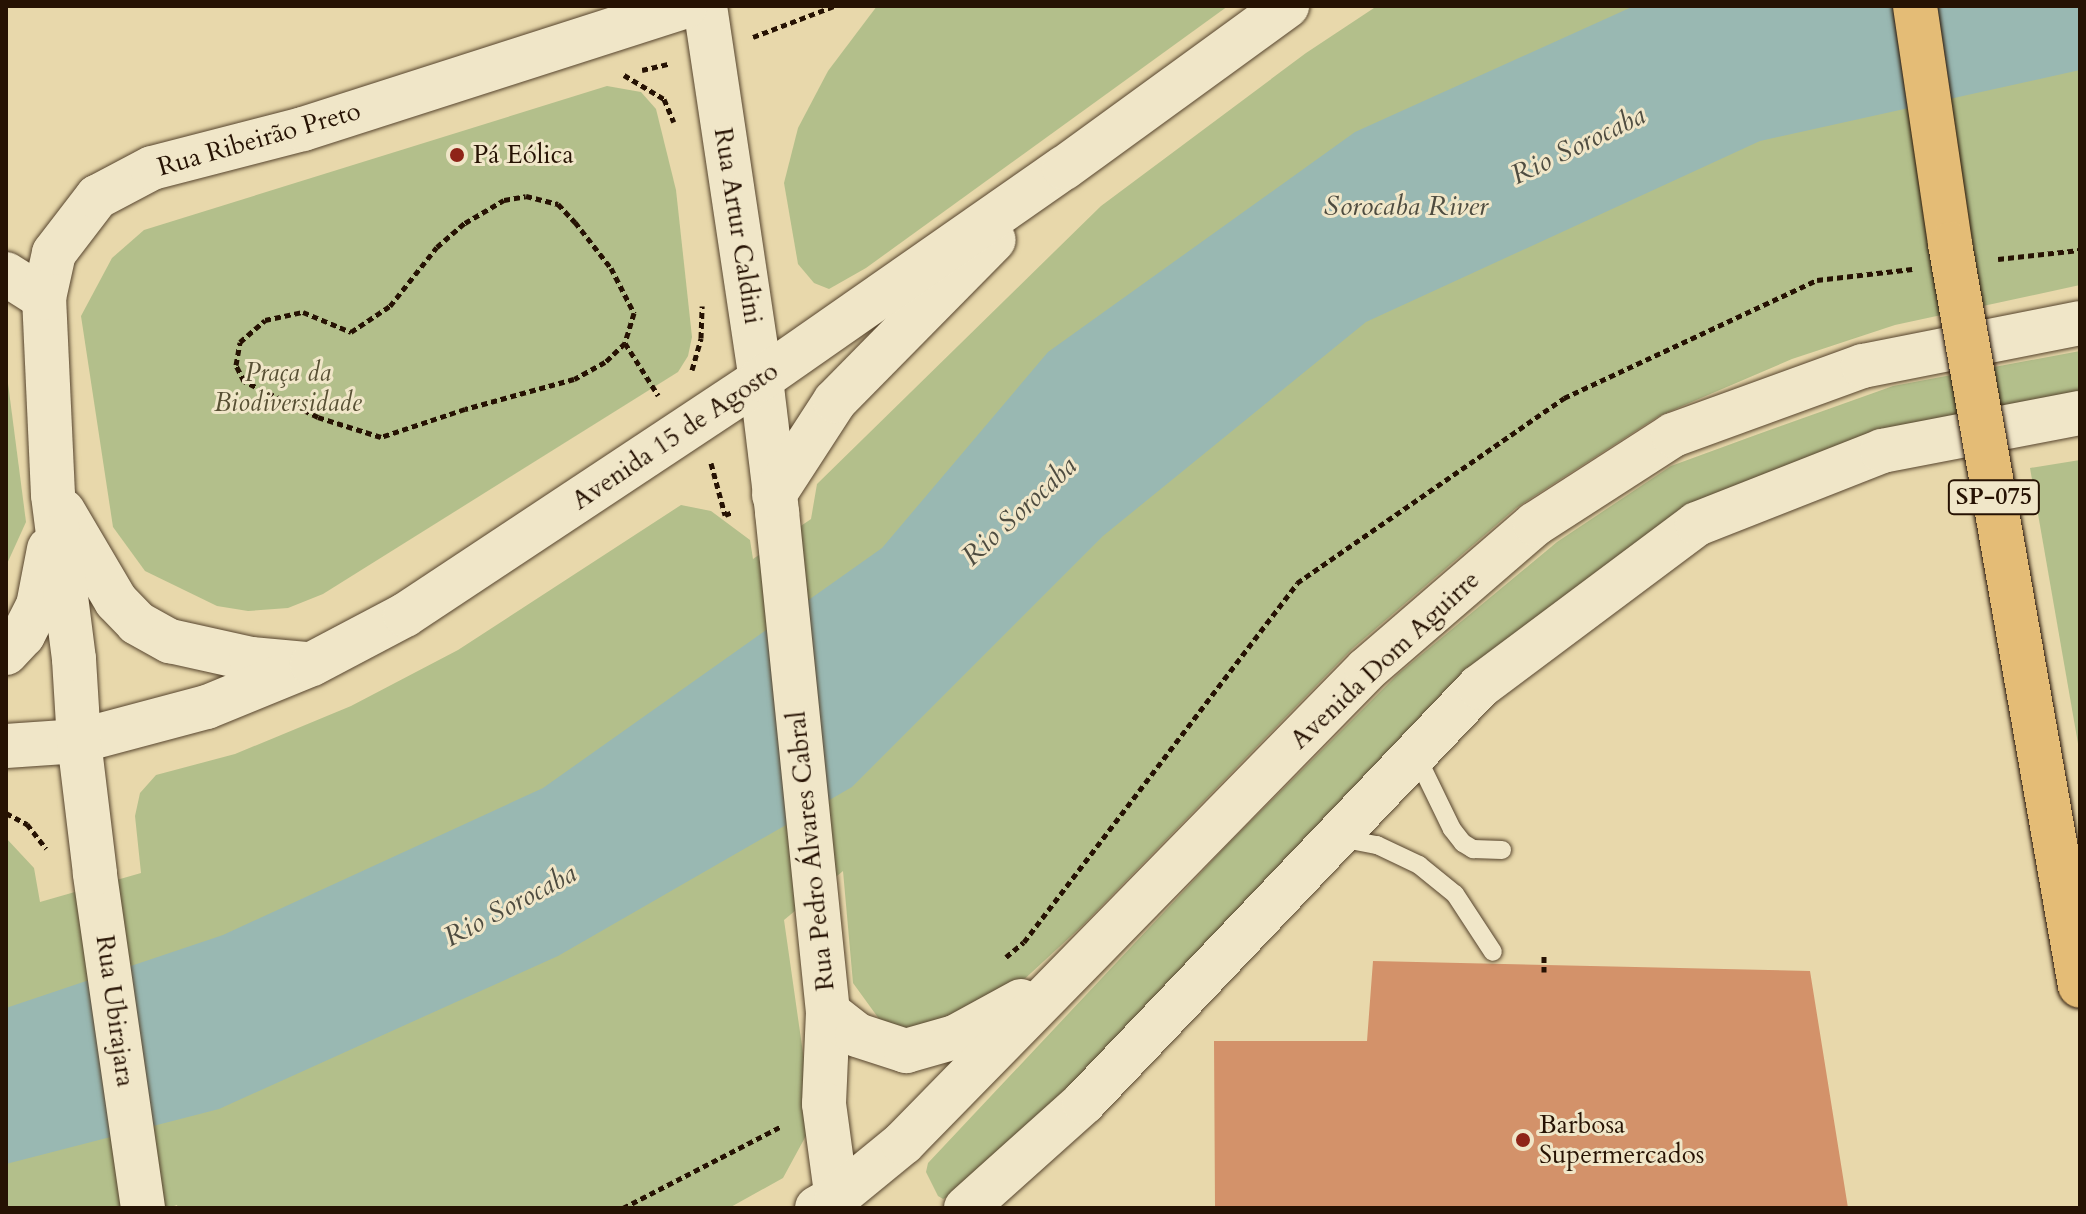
<!DOCTYPE html>
<html>
<head>
<meta charset="utf-8">
<style>
  body { margin:0 }
  #map { position:relative; width:2086px; height:1214px; overflow:hidden; background:#e8d8ab; font-family:Cardo,serif }
  div>[style] { position:absolute }
  [style*='--x'] { left:calc(var(--x)*1px); top:calc(var(--y)*1px); width:calc(var(--w)*1px); rotate:calc(var(--a)*1deg) }
  .green>* { inset:0; background:#b3bf8b }
  .water>* { inset:0; background:#99b8b2 }
  .building>* { inset:0; background:#d3926a }
  .path>* { height:5px; margin-top:-2.5px; transform-origin:0; background:repeating-linear-gradient(90deg,#261203 0 6px,transparent 0 10px) }
  .roads { filter:drop-shadow(0 0 2px #56442d) drop-shadow(0 0 2px #56442d) }
  .lane>* { height:18px; margin:-9px; padding:0 9px; transform-origin:9px; border-radius:9px; background:#f0e6c8 }
  .secondary>* { height:44px; margin:-22px; padding:0 22px; transform-origin:22px; border-radius:22px; background:#f0e6c8 }
  .bridges { filter:drop-shadow(0 0 2px #261203) drop-shadow(0 0 2px #261203) }
  .highway-bridge>* { height:44px; margin:-22px; padding:0 22px; transform-origin:22px; border-radius:22px; background:#e4bc76 }
  .dots>* { width:22px; height:22px; translate:-50% -50%; box-sizing:border-box; border:4px solid #f0e6c8; border-radius:50% }
  span { translate:-50% -50%; white-space:nowrap; text-align:center; line-height:1.15; -webkit-text-stroke:6px #f0e6c8; paint-order:stroke }
  .shield-label span { padding:2px 6px; background:#f0e6c8; border:2px solid; border-radius:6px; -webkit-text-stroke-width:0 }
  .shield-label { font-size:24px; color:#261203; font-weight:700 }
  .street-label { font-size:26px; color:#261203 }
  .poi-label { font-size:26px; color:#261203 }
  .left { translate:0 -50%; text-align:left }
  .park-label { font-size:26px; color:#574f33; font-style:italic }
  .water-label { font-size:28px; color:#4e4c40; font-style:italic }
  .frame { position:absolute; inset:0; border:8px solid #261203; pointer-events:none }
</style>
</head>
<body>
<div id="map">
  <div class="green">
    <i style="clip-path:polygon(877px 6px,1228px 6px,866px 268px,829px 289px,814px 283px,798px 264px,784px 183px,798px 128px,828px 71px)"></i>
    <i style="clip-path:polygon(1377px 6px,2080px 6px,2080px 285px,1895px 325px,1792px 359px,1659px 416px,1516px 508px,1352px 649px,1083px 925px,1018px 985px,986px 1006px,910px 1032px,882px 1023px,853px 983px,843px 871px,784px 920px,805px 1067px,808px 1132px,783px 1178px,729px 1208px,178px 1208px,177px 1205px,168px 1208px,6px 1208px,6px 838px,34px 868px,40px 902px,141px 873px,135px 816px,140px 793px,156px 775px,235px 754px,351px 706px,458px 650px,681px 505px,711px 511px,750px 540px,753px 559px,811px 519px,817px 484px,1101px 206px,1306px 53px)"></i>
    <i style="clip-path:polygon(607px 86px,641px 92px,656px 109px,676px 190px,692px 337px,688px 356px,678px 372px,323px 594px,288px 608px,248px 611px,217px 606px,145px 571px,113px 527px,81px 316px,112px 258px,144px 230px)"></i>
    <i style="clip-path:polygon(2080px 351px,2080px 402px,1597px 576px,1454px 681px,1092px 1066px,949px 1196px,943px 1199px,938px 1196px,926px 1172px,928px 1163px,1226px 846px,1398px 674px,1557px 542px,1671px 466px,1753px 436px,1893px 386px)"></i>
    <i style="clip-path:polygon(6px 368px,26px 522px,6px 566px)"></i>
    <i style="clip-path:polygon(2080px 460px,2080px 755px,2030px 468px)"></i>
  </div>
  <div class="water">
    <i style="clip-path:polygon(1634px 6px,2080px 6px,2080px 70px,1760px 141px,1366px 322px,1103px 536px,852px 787px,558px 956px,219px 1109px,6px 1164px,6px 1008px,223px 935px,543px 788px,882px 548px,1048px 352px,1355px 132px)"></i>
  </div>
  <div class="building">
    <i style="clip-path:polygon(1373px 961px,1810px 971px,1848px 1208px,1215px 1208px,1214px 1041px,1367px 1041px)"></i>
  </div>
  <div class="path">
    <i style="--x:753;--y:37;--w:87;--a:-20.9"></i>
    <i style="--x:642;--y:70;--w:27;--a:-13"></i>
    <i style="--x:624;--y:75;--w:47;--a:31"></i>
    <i style="--x:664;--y:99;--w:25;--a:67"></i>
    <i style="--x:526;--y:196;--w:33;--a:14"></i>
    <i style="--x:558;--y:204;--w:25;--a:47"></i>
    <i style="--x:575;--y:222;--w:58;--a:52"></i>
    <i style="--x:611;--y:268;--w:51;--a:62.9"></i>
    <i style="--x:634;--y:313;--w:31;--a:107"></i>
    <i style="--x:625;--y:343;--w:28;--a:136"></i>
    <i style="--x:605;--y:362;--w:35;--a:151"></i>
    <i style="--x:574;--y:379;--w:113;--a:164.6"></i>
    <i style="--x:465;--y:409;--w:89;--a:161.6"></i>
    <i style="--x:381;--y:437;--w:66;--a:-162.4"></i>
    <i style="--x:318;--y:417;--w:82;--a:-154.1"></i>
    <i style="--x:244;--y:381;--w:18;--a:-117"></i>
    <i style="--x:236;--y:365;--w:23;--a:-80"></i>
    <i style="--x:240;--y:342;--w:33;--a:-41"></i>
    <i style="--x:265;--y:320;--w:39;--a:-12"></i>
    <i style="--x:303;--y:312;--w:52;--a:22.6"></i>
    <i style="--x:351;--y:332;--w:47;--a:-33.7"></i>
    <i style="--x:390;--y:306;--w:75;--a:-51.5"></i>
    <i style="--x:437;--y:247;--w:37;--a:-41"></i>
    <i style="--x:465;--y:223;--w:45;--a:-30.5"></i>
    <i style="--x:504;--y:200;--w:22;--a:-10"></i>
    <i style="--x:1998;--y:259;--w:82;--a:-6.3"></i>
    <i style="--x:625;--y:343;--w:62;--a:57.6"></i>
    <i style="--x:692;--y:370;--w:33;--a:-74"></i>
    <i style="--x:701;--y:338;--w:32;--a:-88"></i>
    <i style="--x:711;--y:463;--w:54;--a:74.9"></i>
    <i style="--x:725;--y:515;--w:9;--a:-21"></i>
    <i style="--x:6;--y:813;--w:24;--a:28"></i>
    <i style="--x:27;--y:824;--w:31;--a:52"></i>
    <i style="--x:1006;--y:957;--w:23;--a:-40"></i>
    <i style="--x:1024;--y:942;--w:451;--a:-52.7"></i>
    <i style="--x:1297;--y:583;--w:325;--a:-34.7"></i>
    <i style="--x:1564;--y:398;--w:279;--a:-25"></i>
    <i style="--x:1817;--y:280;--w:96;--a:-6.6"></i>
    <i style="--x:1544;--y:972;--w:19;--a:-90"></i>
    <i style="--x:623;--y:1208;--w:179;--a:-27.3"></i>
  </div>
  <div class="roads">
    <div class="lane">
      <i style="--x:1416;--y:755;--w:82;--a:64.1"></i>
      <i style="--x:1452;--y:829;--w:18;--a:52"></i>
      <i style="--x:1463;--y:843;--w:12;--a:31"></i>
      <i style="--x:1473;--y:849;--w:29;--a:2"></i>
      <i style="--x:1340;--y:838;--w:38;--a:11"></i>
      <i style="--x:1377;--y:845;--w:47;--a:25.5"></i>
      <i style="--x:1419;--y:865;--w:46;--a:38.9"></i>
      <i style="--x:1455;--y:894;--w:69;--a:56.8"></i>
    </div>
    <div class="secondary">
      <i style="--x:705;--y:6;--w:377;--a:81.5"></i>
      <i style="--x:761;--y:379;--w:134;--a:83.1"></i>
      <i style="--x:777;--y:512;--w:503;--a:84.18"></i>
      <i style="--x:828;--y:1012;--w:92;--a:92.5"></i>
      <i style="--x:824;--y:1104;--w:105;--a:82.3"></i>
      <i style="--x:6;--y:274;--w:45;--a:32.3"></i>
      <i style="--x:774;--y:495;--w:112;--a:-57"></i>
      <i style="--x:835;--y:401;--w:226;--a:-45.4"></i>
      <i style="--x:63;--y:511;--w:104;--a:59.5"></i>
      <i style="--x:116;--y:601;--w:30;--a:46"></i>
      <i style="--x:137;--y:623;--w:38;--a:29"></i>
      <i style="--x:170;--y:641;--w:83;--a:12.5"></i>
      <i style="--x:251;--y:659;--w:55;--a:5.2"></i>
      <i style="--x:6;--y:653;--w:25;--a:-47"></i>
      <i style="--x:23;--y:635;--w:33;--a:-63"></i>
      <i style="--x:38;--y:606;--w:58;--a:-79.1"></i>
      <i style="--x:6;--y:746;--w:73;--a:-3.9"></i>
      <i style="--x:79;--y:741;--w:132;--a:-14.9"></i>
      <i style="--x:207;--y:707;--w:113;--a:-22.3"></i>
      <i style="--x:312;--y:664;--w:105;--a:-27.8"></i>
      <i style="--x:405;--y:615;--w:427;--a:-33.5"></i>
      <i style="--x:761;--y:379;--w:369;--a:-34.9"></i>
      <i style="--x:1064;--y:168;--w:276;--a:-36"></i>
      <i style="--x:828;--y:1012;--w:37;--a:38"></i>
      <i style="--x:857;--y:1035;--w:52;--a:18.1"></i>
      <i style="--x:906;--y:1051;--w:51;--a:-15.9"></i>
      <i style="--x:955;--y:1037;--w:75;--a:-28.6"></i>
      <i style="--x:143;--y:1208;--w:338;--a:-98.2"></i>
      <i style="--x:95;--y:873;--w:133;--a:-96.9"></i>
      <i style="--x:79;--y:741;--w:82;--a:-93.5"></i>
      <i style="--x:74;--y:659;--w:165;--a:-97.3"></i>
      <i style="--x:53;--y:495;--w:197;--a:-92.6"></i>
      <i style="--x:44;--y:298;--w:46;--a:-77.5"></i>
      <i style="--x:54;--y:253;--w:71;--a:-52.5"></i>
      <i style="--x:97;--y:197;--w:62;--a:-27.8"></i>
      <i style="--x:152;--y:168;--w:156;--a:-14.5"></i>
      <i style="--x:303;--y:129;--w:401;--a:-17.8"></i>
      <i style="--x:817;--y:1208;--w:23;--a:-29"></i>
      <i style="--x:837;--y:1197;--w:85;--a:-39.3"></i>
      <i style="--x:903;--y:1143;--w:663;--a:-45.61"></i>
      <i style="--x:1367;--y:669;--w:222;--a:-40.8"></i>
      <i style="--x:1535;--y:524;--w:164;--a:-32.8"></i>
      <i style="--x:1673;--y:435;--w:202;--a:-20"></i>
      <i style="--x:1863;--y:366;--w:221;--a:-11.2"></i>
      <i style="--x:966;--y:1208;--w:159;--a:-41.9"></i>
      <i style="--x:1084;--y:1102;--w:573;--a:-46.41"></i>
      <i style="--x:1479;--y:687;--w:272;--a:-36.8"></i>
      <i style="--x:1697;--y:524;--w:199;--a:-21.5"></i>
      <i style="--x:1882;--y:451;--w:202;--a:-10.9"></i>
    </div>
  </div>
  <div class="bridges">
    <div class="highway-bridge">
      <i style="--x:1915;--y:6;--w:241;--a:81.6"></i>
      <i style="--x:1950;--y:244;--w:753;--a:80.06"></i>
    </div>
  </div>
  <div class="dots">
    <i style="left:457px;top:155px;background:#8f2418"></i>
    <i style="left:1523px;top:1140px;background:#8f2418"></i>
  </div>
  <div class="shield-label">
    <span style="left:1994px;top:497px">SP-075</span>
  </div>
  <div class="street-label">
    <span style="left:259px;top:139px;rotate:-16deg">Rua Ribeirão Preto</span>
    <span style="left:738px;top:226px;rotate:81deg">Rua Artur Caldini</span>
    <span style="left:675px;top:436px;rotate:-34deg">Avenida 15 de Agosto</span>
    <span style="left:1385px;top:660px;rotate:-43deg">Avenida Dom Aguirre</span>
    <span style="left:811px;top:851px;rotate:-96deg">Rua Pedro Álvares Cabral</span>
    <span style="left:115px;top:1011px;rotate:82deg">Rua Ubirajara</span>
  </div>
  <div class="poi-label">
    <span class="left" style="left:473px;top:155px">Pá Eólica</span>
    <span class="left" style="left:1539px;top:1140px">Barbosa<br>Supermercados</span>
  </div>
  <div class="park-label">
    <span style="left:288px;top:388px">Praça da<br>Biodiversidade</span>
  </div>
  <div class="water-label">
    <span style="left:1578px;top:145px;rotate:-26deg">Rio Sorocaba</span>
    <span style="left:1406px;top:206px">Sorocaba River</span>
    <span style="left:1019px;top:511px;rotate:-43deg">Rio Sorocaba</span>
    <span style="left:510px;top:905px;rotate:-28deg">Rio Sorocaba</span>
  </div>
  <div class="frame"></div>
</div>
</body>
</html>
